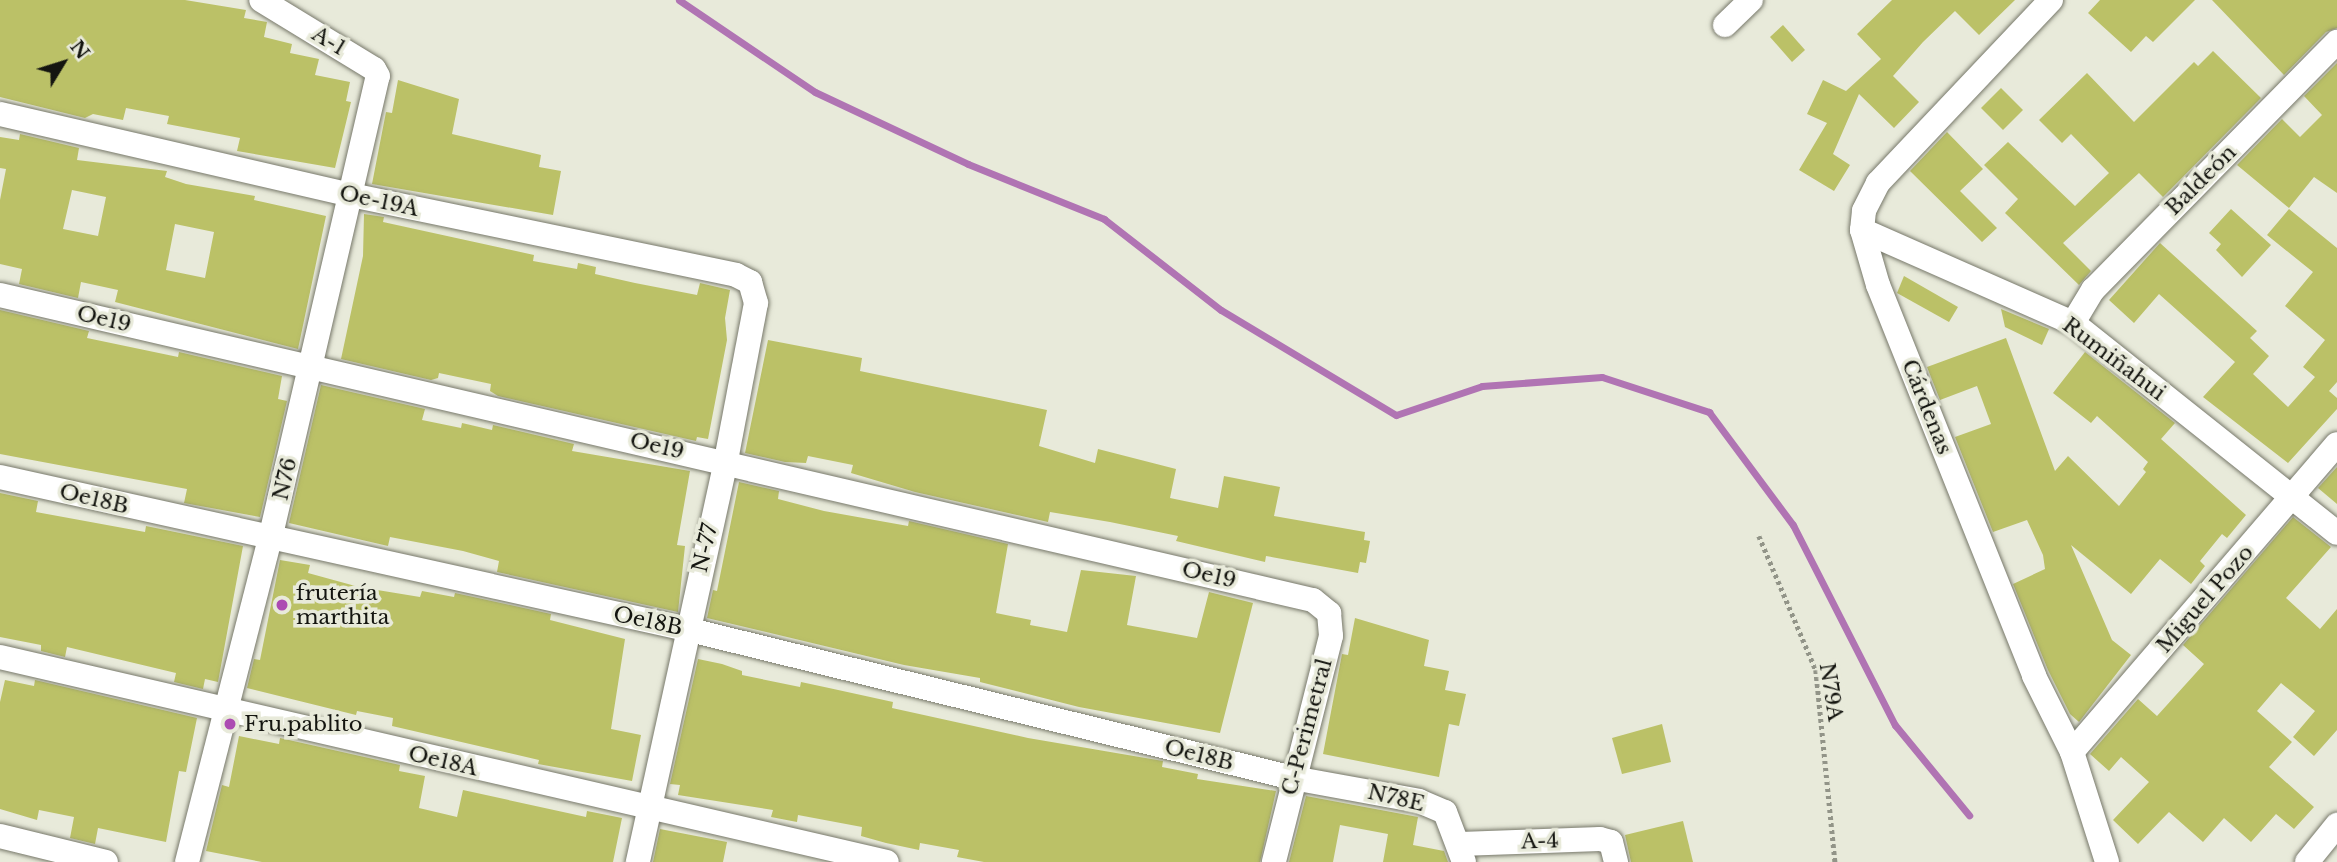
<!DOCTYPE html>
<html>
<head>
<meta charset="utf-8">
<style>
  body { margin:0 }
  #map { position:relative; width:2337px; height:862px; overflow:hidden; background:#e8eada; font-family:"Libre Baskerville",serif }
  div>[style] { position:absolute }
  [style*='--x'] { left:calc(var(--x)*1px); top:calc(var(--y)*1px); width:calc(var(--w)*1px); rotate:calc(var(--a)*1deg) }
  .stream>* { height:7px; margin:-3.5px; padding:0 3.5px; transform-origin:3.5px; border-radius:3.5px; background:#b074b3 }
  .building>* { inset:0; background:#bbc167 }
  .path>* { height:4.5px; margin-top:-2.25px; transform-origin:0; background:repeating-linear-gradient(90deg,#929488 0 3.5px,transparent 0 7px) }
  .roads { filter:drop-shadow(0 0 2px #77786a) drop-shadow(0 0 2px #77786a) }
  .minor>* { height:24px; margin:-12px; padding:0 12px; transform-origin:12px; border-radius:12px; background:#fff }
  .dots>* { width:19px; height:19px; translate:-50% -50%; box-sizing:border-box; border:4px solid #e8eada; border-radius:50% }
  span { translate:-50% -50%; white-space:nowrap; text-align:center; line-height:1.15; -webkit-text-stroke:7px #e8eada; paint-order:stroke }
  .street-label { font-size:21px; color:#141510 }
  .poi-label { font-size:21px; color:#141510 }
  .left { translate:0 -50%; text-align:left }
  .north { position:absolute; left:28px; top:28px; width:70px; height:70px; -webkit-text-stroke:5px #e8eada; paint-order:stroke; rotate:52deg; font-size:19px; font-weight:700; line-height:28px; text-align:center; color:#141510 }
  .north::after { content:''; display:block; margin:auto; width:24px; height:32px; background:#141510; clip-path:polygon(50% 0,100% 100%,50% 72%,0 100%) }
</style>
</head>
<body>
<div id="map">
  <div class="stream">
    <i style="--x:679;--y:0;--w:164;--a:34.1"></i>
    <i style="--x:815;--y:92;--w:169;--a:25.2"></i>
    <i style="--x:968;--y:164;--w:147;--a:22"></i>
    <i style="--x:1104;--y:219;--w:148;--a:37.9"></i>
    <i style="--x:1221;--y:310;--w:204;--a:31"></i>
    <i style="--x:1396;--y:415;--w:91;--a:-18.6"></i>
    <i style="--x:1482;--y:386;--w:120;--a:-4.3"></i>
    <i style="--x:1602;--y:377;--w:113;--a:18.1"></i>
    <i style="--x:1709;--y:412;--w:141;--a:53.4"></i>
    <i style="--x:1793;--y:525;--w:225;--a:63"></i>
    <i style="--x:1895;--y:725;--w:117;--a:50.6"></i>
  </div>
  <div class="building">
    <i style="clip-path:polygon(0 0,185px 0,246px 10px,244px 18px,267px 22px,264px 37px,292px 44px,290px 53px,319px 59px,315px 75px,350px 82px,346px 101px,351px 102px,335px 168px,237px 151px,240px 138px,167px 124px,169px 116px,126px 108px,123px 120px,93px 114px,85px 118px,0 97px)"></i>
    <i style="clip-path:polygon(1892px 0,2015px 0,1979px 35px,1955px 11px,1923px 42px,1893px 76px,1919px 102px,1894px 128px,1859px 94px,1833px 154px,1850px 165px,1834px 191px,1799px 170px,1827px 123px,1807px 114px,1823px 80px,1846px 91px,1881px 59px,1857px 34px)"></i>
    <i style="clip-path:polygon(2100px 0,2195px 0,2153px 42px,2146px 36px,2131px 52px,2088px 13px)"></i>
    <i style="clip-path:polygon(2212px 0,2337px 0,2337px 28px,2326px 32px,2284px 75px)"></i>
    <i style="clip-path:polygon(1783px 25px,1805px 50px,1792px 62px,1770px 37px)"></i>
    <i style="clip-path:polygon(2213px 51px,2261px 98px,2163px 197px,2139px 173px,2063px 243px,2091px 271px,2079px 285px,2005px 213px,2018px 199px,1984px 165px,2008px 142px,2075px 206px,2109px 173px,2071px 134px,2062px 143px,2039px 120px,2087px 73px,2134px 122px,2194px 62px,2198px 66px)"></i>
    <i style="clip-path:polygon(2337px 63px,2337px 193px,2314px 177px,2289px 208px,2237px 165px,2282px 119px,2300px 137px,2322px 115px,2304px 96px)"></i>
    <i style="clip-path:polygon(398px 80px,459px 99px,452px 134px,541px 155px,539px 167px,561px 171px,553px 215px,372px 184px,386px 112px,392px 113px)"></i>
    <i style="clip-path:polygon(2001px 88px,2023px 110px,2003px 130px,1981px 108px)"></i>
    <i style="clip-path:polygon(1947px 132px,1983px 169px,1960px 191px,1997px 228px,1982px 242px,1910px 171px)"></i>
    <i style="clip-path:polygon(evenodd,20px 134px,79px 148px,77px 160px,167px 171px,165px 177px,186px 184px,255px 196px,254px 200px,326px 216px,298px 349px,115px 302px,118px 290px,81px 282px,78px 298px,19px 284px,22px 269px,0 264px,0 200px,6px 169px,0 168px,0 137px,19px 140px,20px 134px,72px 190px,106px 197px,98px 236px,63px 229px,72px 190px,20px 134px,175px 224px,214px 232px,205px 278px,166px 270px,175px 224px)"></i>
    <i style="clip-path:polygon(2231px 209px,2271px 245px,2242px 277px,2216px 250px,2221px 244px,2209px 233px)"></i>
    <i style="clip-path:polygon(2289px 209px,2337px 248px,2337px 382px,2329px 391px,2337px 398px,2337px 409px,2288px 463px,2203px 397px,2235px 362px,2159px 294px,2134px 323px,2109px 300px,2160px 243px,2257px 331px,2250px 338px,2269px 356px,2253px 374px,2288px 407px,2315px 377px,2303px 367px,2325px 340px,2285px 306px,2313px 272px,2267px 235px)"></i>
    <i style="clip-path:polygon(364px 214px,384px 217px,383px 222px,534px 255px,533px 261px,577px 269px,578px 263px,596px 267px,595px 274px,635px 283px,697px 295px,700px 283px,730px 290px,725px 318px,727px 340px,708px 439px,697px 437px,696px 441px,498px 396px,490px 391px,491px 384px,439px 373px,438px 378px,431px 380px,341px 359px,363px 256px)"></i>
    <i style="clip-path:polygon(1904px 276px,1958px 307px,1949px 322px,1897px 293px)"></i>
    <i style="clip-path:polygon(2001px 309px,2049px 329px,2042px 345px,2005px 327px)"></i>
    <i style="clip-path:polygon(0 310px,89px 331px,87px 338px,178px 357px,179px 352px,282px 376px,278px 399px,287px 401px,260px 517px,184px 503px,187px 489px,0 454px)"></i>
    <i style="clip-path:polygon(2006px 338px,2055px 471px,2068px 456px,2119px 506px,2146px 472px,2143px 469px,2148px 462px,2097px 416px,2091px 423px,2053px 393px,2085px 352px,2175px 423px,2161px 439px,2246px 515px,2227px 538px,2222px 534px,2200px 561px,2205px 566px,2191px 584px,2160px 559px,2131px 594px,2071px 545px,2112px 640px,2131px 655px,2079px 722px,2070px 714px,2048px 670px,2013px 584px,2045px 569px,2043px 555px,2027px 520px,1993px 532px,1955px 437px,1991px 424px,1977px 386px,1940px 400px,1927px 367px)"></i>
    <i style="clip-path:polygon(768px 340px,862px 358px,860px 371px,1047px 410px,1039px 446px,1095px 463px,1098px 449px,1176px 469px,1170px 498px,1218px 508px,1224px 476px,1280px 487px,1274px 516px,1365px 532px,1364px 540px,1370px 541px,1366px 563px,1360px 562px,1358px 573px,1266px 556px,1265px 562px,1176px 541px,1178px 536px,1110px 522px,1050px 512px,1048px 522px,915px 492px,851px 473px,853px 465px,808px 456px,806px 463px,785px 462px,745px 453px)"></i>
    <i style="clip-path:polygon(321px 385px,425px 409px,422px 420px,461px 428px,462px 423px,492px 430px,493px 425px,574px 444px,572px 451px,690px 471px,677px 545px,685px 546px,678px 612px,497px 572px,499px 561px,463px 551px,390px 537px,388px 546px,289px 523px)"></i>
    <i style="clip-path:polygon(2337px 467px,2337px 504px,2318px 488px)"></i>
    <i style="clip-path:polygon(739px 482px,779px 491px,778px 499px,824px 511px,908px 526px,909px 521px,1008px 544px,996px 613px,1031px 620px,1030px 625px,1067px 632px,1081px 570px,1136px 576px,1127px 625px,1197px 638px,1209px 592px,1253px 603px,1220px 733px,1079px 707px,980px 682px,980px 678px,904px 665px,707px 618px,713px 590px,717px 591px)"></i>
    <i style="clip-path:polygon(0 493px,38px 501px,36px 512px,145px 532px,146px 526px,243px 546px,218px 682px,205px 679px,203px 689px,174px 682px,176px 673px,67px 647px,65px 657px,41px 651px,41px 645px,0 637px)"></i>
    <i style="clip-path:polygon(2293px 517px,2331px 547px,2286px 598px,2320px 629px,2337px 609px,2337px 730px,2314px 756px,2293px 737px,2315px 711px,2281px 683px,2257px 711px,2292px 742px,2269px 767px,2314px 807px,2294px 829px,2276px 814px,2251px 842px,2224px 818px,2203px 842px,2169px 812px,2138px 844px,2113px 820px,2149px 782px,2121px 757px,2109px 771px,2090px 754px,2138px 699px,2157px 716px,2204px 664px,2183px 645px)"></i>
    <i style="clip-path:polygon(280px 560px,310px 565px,308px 573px,359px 587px,420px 597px,422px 591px,454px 597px,455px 593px,551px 614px,550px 620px,625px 639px,611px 729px,641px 735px,632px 781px,538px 764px,539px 760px,392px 726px,393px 718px,357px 711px,356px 715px,247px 688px,254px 659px,260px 660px)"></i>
    <i style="clip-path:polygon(1355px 618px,1429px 640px,1424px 666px,1449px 671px,1445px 690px,1466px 694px,1459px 726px,1449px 724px,1439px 777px,1323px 754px,1342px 654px,1348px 655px)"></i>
    <i style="clip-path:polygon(698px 659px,722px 664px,742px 671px,742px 675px,800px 687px,801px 682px,829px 688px,893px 702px,892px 708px,1028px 738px,1163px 761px,1162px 767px,1198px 774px,1197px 779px,1276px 791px,1260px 862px,984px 862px,957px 857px,959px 850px,920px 843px,919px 850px,886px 843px,861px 836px,862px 827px,798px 815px,797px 822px,771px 817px,773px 810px,678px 795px,680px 785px,670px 784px)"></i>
    <i style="clip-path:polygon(5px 680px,34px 686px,35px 680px,197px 718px,186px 772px,179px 771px,166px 842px,98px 828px,95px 844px,70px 838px,74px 817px,39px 810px,37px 820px,0 809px,0 702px)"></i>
    <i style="clip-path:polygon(1662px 724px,1671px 762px,1622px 774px,1612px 738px)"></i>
    <i style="clip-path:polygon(239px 736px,279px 744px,280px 738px,400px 765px,399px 771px,425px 776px,419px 808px,457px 817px,463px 790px,586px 817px,587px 811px,622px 818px,613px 862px,262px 862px,206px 851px,222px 785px,229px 787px)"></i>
    <i style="clip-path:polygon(1306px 796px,1418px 817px,1413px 845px,1444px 851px,1448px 862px,1383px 862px,1388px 834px,1340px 825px,1333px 862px,1289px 862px)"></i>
    <i style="clip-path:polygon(1683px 821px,1693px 862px,1631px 862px,1625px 835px)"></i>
    <i style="clip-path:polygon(660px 829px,727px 842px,723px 862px,653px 862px)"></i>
  </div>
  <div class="path">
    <i style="--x:1759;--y:536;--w:146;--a:67"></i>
    <i style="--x:1816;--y:670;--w:193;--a:84.3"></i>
  </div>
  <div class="roads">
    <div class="minor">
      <i style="--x:2051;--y:0;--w:252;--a:133.4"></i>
      <i style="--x:1878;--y:183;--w:31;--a:117"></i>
      <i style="--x:1864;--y:211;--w:19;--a:96"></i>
      <i style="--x:1862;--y:230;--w:57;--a:73.8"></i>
      <i style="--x:1878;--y:285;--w:421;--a:68.2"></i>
      <i style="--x:2034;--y:676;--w:85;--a:63.4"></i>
      <i style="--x:2072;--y:752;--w:115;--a:72.3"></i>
      <i style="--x:1725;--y:25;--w:36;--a:-44"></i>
      <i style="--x:0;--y:114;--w:360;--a:13"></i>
      <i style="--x:351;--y:195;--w:393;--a:11.7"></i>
      <i style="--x:736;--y:275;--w:16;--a:27"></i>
      <i style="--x:750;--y:282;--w:22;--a:74"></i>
      <i style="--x:756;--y:303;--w:161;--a:100.8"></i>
      <i style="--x:726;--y:461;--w:411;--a:102.4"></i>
      <i style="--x:1862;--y:230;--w:231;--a:23.8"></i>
      <i style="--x:2073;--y:323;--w:337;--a:38.5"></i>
      <i style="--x:0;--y:295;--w:1348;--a:13.08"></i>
      <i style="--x:1313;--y:600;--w:21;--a:39"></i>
      <i style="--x:1329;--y:613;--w:23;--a:85"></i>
      <i style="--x:1331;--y:636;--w:233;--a:104.2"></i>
      <i style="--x:2073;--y:323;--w:39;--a:-59"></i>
      <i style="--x:2093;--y:290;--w:348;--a:-45.5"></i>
      <i style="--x:0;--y:477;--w:703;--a:12.49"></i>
      <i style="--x:686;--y:629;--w:625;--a:13.79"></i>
      <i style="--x:1293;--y:778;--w:128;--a:10.3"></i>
      <i style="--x:1419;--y:801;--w:28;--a:23"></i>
      <i style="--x:1445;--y:812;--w:53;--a:69.2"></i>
      <i style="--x:0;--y:657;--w:910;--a:13.01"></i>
      <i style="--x:2072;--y:752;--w:406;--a:-49.3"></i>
      <i style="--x:0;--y:836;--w:109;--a:13.8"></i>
      <i style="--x:1460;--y:844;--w:140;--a:-2"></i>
      <i style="--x:1600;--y:839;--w:11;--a:15"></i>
      <i style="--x:1611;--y:842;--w:21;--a:76"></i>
      <i style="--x:187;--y:862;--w:333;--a:-75.6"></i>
      <i style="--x:270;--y:539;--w:475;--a:-76.9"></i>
      <i style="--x:378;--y:76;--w:8;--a:-120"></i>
      <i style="--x:374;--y:69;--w:132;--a:-148.6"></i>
      <i style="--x:2307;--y:862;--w:48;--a:-51"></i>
    </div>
  </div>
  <div class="dots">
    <i style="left:282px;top:605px;background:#ac4bb2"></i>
    <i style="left:230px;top:724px;background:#ac4bb2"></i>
  </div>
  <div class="street-label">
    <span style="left:329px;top:41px;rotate:31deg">A-1</span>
    <span style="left:2201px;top:180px;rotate:-45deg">Baldeón</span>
    <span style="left:379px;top:201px;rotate:12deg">Oe-19A</span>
    <span style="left:104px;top:319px;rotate:13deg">Oe19</span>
    <span style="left:2114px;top:359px;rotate:37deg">Rumiñahui</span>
    <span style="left:1927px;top:407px;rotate:68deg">Cárdenas</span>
    <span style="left:657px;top:446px;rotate:13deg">Oe19</span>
    <span style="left:285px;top:479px;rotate:-77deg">N76</span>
    <span style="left:94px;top:499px;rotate:13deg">Oe18B</span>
    <span style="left:705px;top:548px;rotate:-77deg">N-77</span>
    <span style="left:1209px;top:575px;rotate:13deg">Oe19</span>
    <span style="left:2205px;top:599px;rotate:-49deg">Miguel Pozo</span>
    <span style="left:648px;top:621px;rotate:12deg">Oe18B</span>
    <span style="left:1831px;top:692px;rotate:81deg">N79A</span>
    <span style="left:1307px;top:727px;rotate:-75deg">C-Perimetral</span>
    <span style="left:1199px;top:755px;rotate:14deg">Oe18B</span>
    <span style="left:443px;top:761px;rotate:13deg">Oe18A</span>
    <span style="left:1396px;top:798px;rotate:13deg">N78E</span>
    <span style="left:1540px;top:841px;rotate:-2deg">A-4</span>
  </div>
  <div class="poi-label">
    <span class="left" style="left:296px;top:605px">frutería<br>marthita</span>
    <span class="left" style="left:244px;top:724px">Fru.pablito</span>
  </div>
  <div class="north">N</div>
</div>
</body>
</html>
